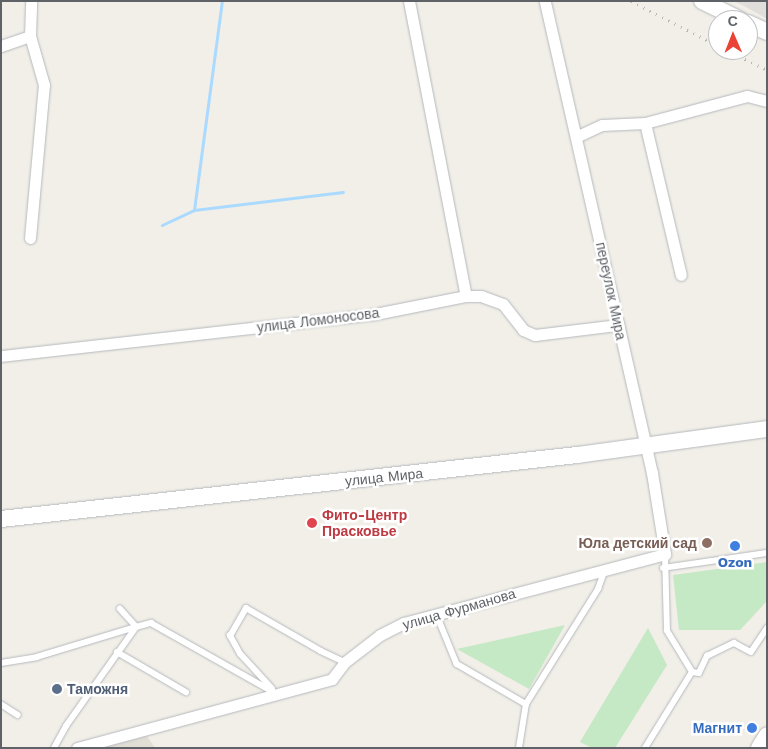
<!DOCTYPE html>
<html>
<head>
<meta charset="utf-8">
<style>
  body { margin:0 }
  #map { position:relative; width:768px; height:749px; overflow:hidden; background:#f1efe8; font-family:"Work Sans",sans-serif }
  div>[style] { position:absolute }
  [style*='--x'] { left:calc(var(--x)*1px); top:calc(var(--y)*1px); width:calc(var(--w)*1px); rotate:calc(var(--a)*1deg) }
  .industrial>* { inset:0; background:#e0deda }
  .education>* { inset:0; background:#e1ded6 }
  .green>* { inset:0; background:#c5e8c5 }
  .stream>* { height:3px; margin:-1.5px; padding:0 1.5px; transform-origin:1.5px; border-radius:1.5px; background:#aadaff }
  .roads { filter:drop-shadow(0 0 1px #b5b8bc) drop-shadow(0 0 1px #b5b8bc) }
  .lane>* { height:5.5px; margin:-2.75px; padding:0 2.75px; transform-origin:2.75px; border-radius:2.75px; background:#fff }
  .street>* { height:11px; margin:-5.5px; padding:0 5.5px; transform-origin:5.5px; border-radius:5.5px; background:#fff }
  .secondary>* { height:16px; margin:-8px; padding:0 8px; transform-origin:8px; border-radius:8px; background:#fff }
  .rail>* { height:3px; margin-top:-1.5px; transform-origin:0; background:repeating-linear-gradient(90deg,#b6b7b8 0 1px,transparent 0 7px) }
  .dots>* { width:14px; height:14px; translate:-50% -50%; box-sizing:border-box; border:2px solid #fff; border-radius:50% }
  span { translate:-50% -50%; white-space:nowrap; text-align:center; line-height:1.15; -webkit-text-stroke:5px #fff; paint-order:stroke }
  .street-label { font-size:14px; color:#5f6368 }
  .health-label { font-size:14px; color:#be3a42; font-weight:700 }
  .left { translate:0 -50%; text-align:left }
  .education-label { font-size:14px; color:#785e54; font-weight:700 }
  .right { translate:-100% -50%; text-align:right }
  .shop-label { font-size:14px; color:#366cbe; font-weight:700 }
  .service-label { font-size:14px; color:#4e5e75; font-weight:700 }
  .frame { position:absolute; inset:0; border:2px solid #5f6368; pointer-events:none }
  .north { position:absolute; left:708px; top:10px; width:50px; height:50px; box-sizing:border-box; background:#fff; border:1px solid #bfc1c3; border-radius:50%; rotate:359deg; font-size:14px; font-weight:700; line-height:20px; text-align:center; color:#5f6368 }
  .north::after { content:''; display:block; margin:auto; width:18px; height:22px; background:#ea4335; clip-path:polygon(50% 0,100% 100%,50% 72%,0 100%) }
</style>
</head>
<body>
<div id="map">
  <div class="industrial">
    <i style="clip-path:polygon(734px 1px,767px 1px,767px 19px,755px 12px)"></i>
  </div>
  <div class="education">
    <i style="clip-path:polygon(147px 736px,155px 748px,102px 748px)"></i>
  </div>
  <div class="green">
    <i style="clip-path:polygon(767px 562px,767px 601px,740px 630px,679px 630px,673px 575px)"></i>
    <i style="clip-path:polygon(565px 625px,529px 689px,457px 649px)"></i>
    <i style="clip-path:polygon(648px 628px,667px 665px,615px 748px,592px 748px,580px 742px)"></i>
  </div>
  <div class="stream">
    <i style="--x:194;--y:210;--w:211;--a:-82.4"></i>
    <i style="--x:162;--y:225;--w:35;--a:-25"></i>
    <i style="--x:194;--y:210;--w:150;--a:-6.9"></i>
  </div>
  <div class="roads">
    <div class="lane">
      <i style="--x:663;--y:568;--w:105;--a:-8.2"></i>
      <i style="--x:437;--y:615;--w:53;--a:67.8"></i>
      <i style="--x:457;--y:664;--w:80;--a:30.1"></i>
      <i style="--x:526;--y:704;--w:136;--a:-57.9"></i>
      <i style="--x:598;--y:589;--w:20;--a:-70"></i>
      <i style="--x:117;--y:652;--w:80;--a:30.1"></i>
      <i style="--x:1;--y:663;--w:36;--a:-9"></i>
      <i style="--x:37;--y:657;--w:103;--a:-16.9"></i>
      <i style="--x:136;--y:627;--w:24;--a:-132"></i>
      <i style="--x:692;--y:672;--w:7;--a:8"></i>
      <i style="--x:699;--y:673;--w:19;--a:-65"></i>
      <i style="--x:707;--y:656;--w:30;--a:-26"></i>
      <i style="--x:734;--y:643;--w:19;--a:28"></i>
      <i style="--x:751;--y:652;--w:29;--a:-56"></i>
      <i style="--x:272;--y:689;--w:47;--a:-132.4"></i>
      <i style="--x:240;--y:654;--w:21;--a:-119"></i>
      <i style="--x:230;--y:636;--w:32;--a:-60"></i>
      <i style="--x:246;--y:608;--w:86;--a:29.8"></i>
      <i style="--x:321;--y:651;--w:26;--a:25"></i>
      <i style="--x:1;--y:704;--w:20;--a:33"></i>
      <i style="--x:54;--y:748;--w:25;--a:-61"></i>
      <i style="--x:66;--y:726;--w:121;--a:-54.7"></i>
      <i style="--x:136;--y:627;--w:16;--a:-15"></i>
      <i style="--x:151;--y:623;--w:142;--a:29.4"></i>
      <i style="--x:519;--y:748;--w:45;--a:-81"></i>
      <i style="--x:645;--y:748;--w:89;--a:-58.3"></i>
      <i style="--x:692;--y:672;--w:48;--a:-121.4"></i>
      <i style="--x:667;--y:631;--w:77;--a:-91.5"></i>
    </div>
    <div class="street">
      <i style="--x:409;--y:1;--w:300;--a:79.1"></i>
      <i style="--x:1;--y:46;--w:31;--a:-19"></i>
      <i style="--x:645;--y:123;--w:156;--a:76.7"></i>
      <i style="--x:578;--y:136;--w:26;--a:-25"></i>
      <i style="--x:602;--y:125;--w:43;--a:-2.7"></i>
      <i style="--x:645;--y:123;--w:106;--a:-14.8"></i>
      <i style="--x:747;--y:96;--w:21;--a:14"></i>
      <i style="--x:30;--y:238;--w:154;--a:-84.8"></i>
      <i style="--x:44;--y:85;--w:51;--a:-105.9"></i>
      <i style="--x:30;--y:36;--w:35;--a:-88"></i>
      <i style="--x:1;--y:356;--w:376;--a:-6.4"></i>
      <i style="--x:375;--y:314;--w:93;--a:-11.2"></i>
      <i style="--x:466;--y:296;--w:15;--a:0"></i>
      <i style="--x:481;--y:296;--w:23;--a:20"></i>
      <i style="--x:503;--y:304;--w:33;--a:52"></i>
      <i style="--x:523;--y:330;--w:13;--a:23"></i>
      <i style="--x:535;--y:335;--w:84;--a:-6.9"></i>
      <i style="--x:77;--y:748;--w:264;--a:-15.1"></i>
      <i style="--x:332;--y:679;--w:21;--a:-53"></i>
      <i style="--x:345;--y:662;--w:44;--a:-37.6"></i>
      <i style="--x:380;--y:635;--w:27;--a:-27"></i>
      <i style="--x:404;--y:623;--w:270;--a:-14.8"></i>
      <i style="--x:665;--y:554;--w:82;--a:-99.1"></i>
      <i style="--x:652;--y:473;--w:484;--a:-102.8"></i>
    </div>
    <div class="secondary">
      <i style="--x:702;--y:1;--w:43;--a:26"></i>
      <i style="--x:748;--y:23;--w:21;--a:25"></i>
      <i style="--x:1;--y:519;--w:580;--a:-6.34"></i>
      <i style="--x:577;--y:455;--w:192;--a:-7.8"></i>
      <i style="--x:759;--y:748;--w:15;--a:-58"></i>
    </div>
  </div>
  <div class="rail">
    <i style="--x:631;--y:1;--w:98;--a:27.3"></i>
    <i style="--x:726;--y:50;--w:46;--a:26"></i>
  </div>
  <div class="dots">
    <i style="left:312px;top:523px;background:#e0444e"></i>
    <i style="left:707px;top:543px;background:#8d6e63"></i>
    <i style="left:735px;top:546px;background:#3f7fe0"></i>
    <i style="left:57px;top:689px;background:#5c6f8a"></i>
    <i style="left:752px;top:728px;background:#3f7fe0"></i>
  </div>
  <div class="street-label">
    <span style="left:611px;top:291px;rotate:78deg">переулок Мира</span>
    <span style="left:318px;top:320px;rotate:-7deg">улица Ломоносова</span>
    <span style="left:384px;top:477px;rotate:-6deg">улица Мира</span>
    <span style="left:459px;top:609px;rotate:-16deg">улица Фурманова</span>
  </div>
  <div class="health-label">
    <span class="left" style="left:322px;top:523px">Фито-Центр<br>Прасковье</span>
  </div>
  <div class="education-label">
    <span class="right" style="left:697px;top:543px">Юла детский сад</span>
  </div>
  <div class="shop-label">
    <span style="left:735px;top:562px">Ozon</span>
    <span class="right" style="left:742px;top:728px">Магнит</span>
  </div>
  <div class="service-label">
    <span class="left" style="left:67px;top:689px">Таможня</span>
  </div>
  <div class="frame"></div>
  <div class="north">С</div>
</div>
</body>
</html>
